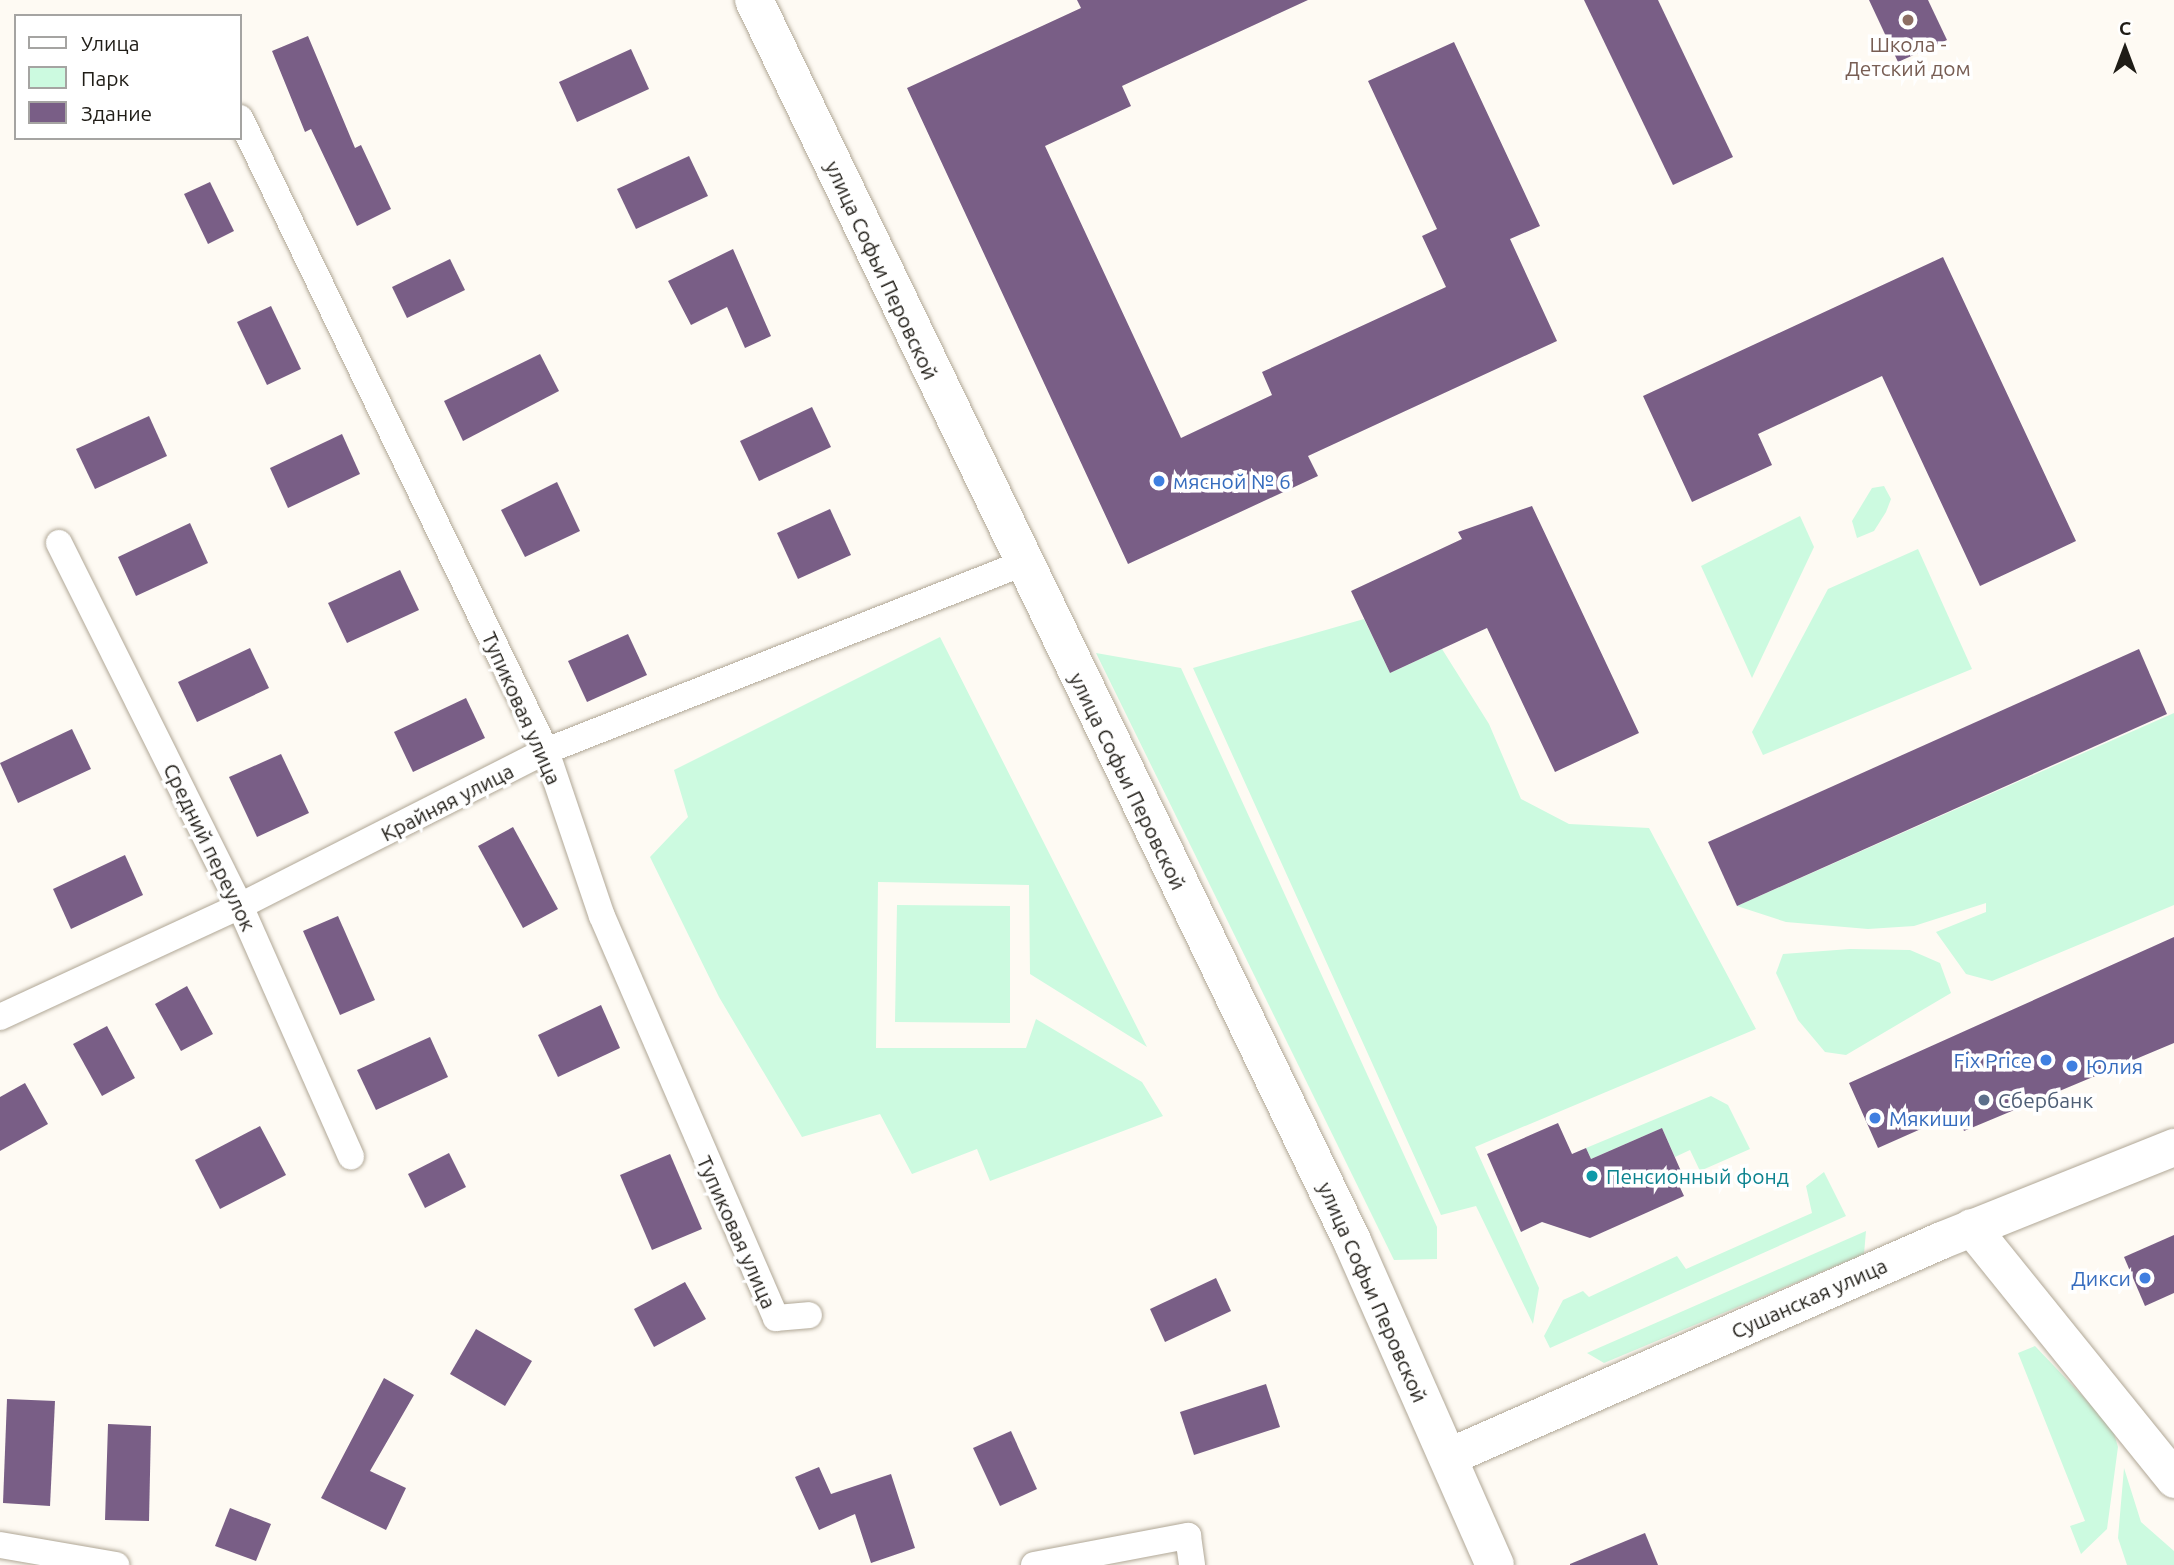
<!DOCTYPE html>
<html>
<head>
<meta charset="utf-8">
<style>
  body { margin:0 }
  #map { position:relative; width:2174px; height:1565px; overflow:hidden; background:#fefaf3; font-family:Ubuntu,sans-serif }
  div>[style] { position:absolute }
  [style*='--x'] { left:calc(var(--x)*1px); top:calc(var(--y)*1px); width:calc(var(--w)*1px); rotate:calc(var(--a)*1deg) }
  .green>* { inset:0; background:#ccfae0 }
  .building>* { inset:0; background:#795e86 }
  .roads { filter:drop-shadow(0 0 2px #b0a796) drop-shadow(0 0 2px #b0a796) }
  .street>* { height:26px; margin:-13px; padding:0 13px; transform-origin:13px; border-radius:13px; background:#fff }
  .secondary>* { height:37px; margin:-18.5px; padding:0 18.5px; transform-origin:18.5px; border-radius:18.5px; background:#fff }
  .primary>* { height:38px; margin:-19px; padding:0 19px; transform-origin:19px; border-radius:19px; background:#fff }
  .dots>* { width:19px; height:19px; translate:-50% -50%; box-sizing:border-box; border:4px solid #fff; border-radius:50% }
  span { translate:-50% -50%; white-space:nowrap; text-align:center; line-height:1.15; -webkit-text-stroke:7px #fff; paint-order:stroke }
  .education-label { font-size:21px; color:#785e54 }
  .street-label { font-size:21px; color:#1f1c16 }
  .shop-label { font-size:21px; color:#366cbe }
  .left { translate:0 -50%; text-align:left }
  .right { translate:-100% -50%; text-align:right }
  .service-label { font-size:21px; color:#4e5e75 }
  .culture-label { font-size:21px; color:#0d838f }
  .legend { position:absolute; left:14px; top:14px; width:228px; height:126px; box-sizing:border-box; background:#fff; border:2px solid #a5a4a2; margin:0; padding:9px 12px; list-style:none; font-size:21px; color:#1f1c16 }
  .legend li { display:flex; align-items:center; gap:14px; height:35px }
  .legend b { width:35px; border:2px solid #a5a4a2 }
  .north { position:absolute; left:2090px; top:14px; width:70px; height:70px; -webkit-text-stroke:5px #fff; paint-order:stroke; rotate:0deg; font-size:19px; font-weight:700; line-height:28px; text-align:center; color:#1f1c16 }
  .north::after { content:''; display:block; margin:auto; width:24px; height:32px; background:#1f1c16; clip-path:polygon(50% 0,100% 100%,50% 72%,0 100%) }
</style>
</head>
<body>
<div id="map">
  <div class="green">
    <i style="clip-path:polygon(1884px 486px,1891px 499px,1886px 512px,1874px 531px,1857px 538px,1852px 521px,1872px 488px)"></i>
    <i style="clip-path:polygon(1800px 516px,1814px 547px,1752px 678px,1701px 566px)"></i>
    <i style="clip-path:polygon(1918px 549px,1972px 669px,1763px 755px,1752px 732px,1828px 589px)"></i>
    <i style="clip-path:polygon(1364px 619px,1390px 673px,1442px 649px,1489px 724px,1521px 799px,1569px 824px,1649px 828px,1756px 1029px,1475px 1147px,1539px 1288px,1533px 1324px,1476px 1206px,1441px 1215px,1193px 668px)"></i>
    <i style="clip-path:polygon(940px 637px,1147px 1047px,1030px 974px,1029px 885px,878px 882px,876px 1048px,1026px 1048px,1036px 1019px,1142px 1082px,1163px 1116px,990px 1181px,977px 1149px,912px 1174px,880px 1114px,802px 1137px,719px 997px,650px 857px,688px 817px,674px 770px)"></i>
    <i style="clip-path:polygon(1096px 653px,1181px 668px,1437px 1227px,1437px 1259px,1394px 1260px)"></i>
    <i style="clip-path:polygon(2174px 713px,2174px 905px,1992px 981px,1966px 974px,1936px 932px,1986px 912px,1986px 903px,1914px 926px,1868px 929px,1786px 922px,1737px 906px)"></i>
    <i style="clip-path:polygon(897px 905px,1010px 906px,1010px 1023px,895px 1022px)"></i>
    <i style="clip-path:polygon(1850px 949px,1910px 950px,1940px 963px,1951px 993px,1846px 1055px,1825px 1052px,1798px 1020px,1776px 973px,1783px 954px)"></i>
    <i style="clip-path:polygon(1711px 1096px,1728px 1105px,1750px 1149px,1700px 1171px,1690px 1150px,1675px 1157px,1662px 1128px,1591px 1159px,1586px 1148px)"></i>
    <i style="clip-path:polygon(1824px 1172px,1846px 1216px,1550px 1348px,1544px 1336px,1563px 1300px,1583px 1291px,1589px 1297px,1677px 1256px,1686px 1269px,1812px 1213px,1806px 1186px)"></i>
    <i style="clip-path:polygon(1866px 1231px,1864px 1254px,1604px 1363px,1587px 1353px)"></i>
    <i style="clip-path:polygon(2035px 1346px,2112px 1427px,2118px 1447px,2107px 1529px,2081px 1554px,2070px 1526px,2085px 1521px,2018px 1353px)"></i>
    <i style="clip-path:polygon(2124px 1468px,2141px 1522px,2174px 1551px,2174px 1565px,2127px 1565px,2118px 1538px)"></i>
  </div>
  <div class="building">
    <i style="clip-path:polygon(1077px 0,1308px 0,1122px 86px,1131px 106px,1045px 146px,1181px 438px,1272px 395px,1262px 372px,1446px 287px,1422px 236px,1437px 229px,1368px 81px,1454px 42px,1540px 226px,1510px 239px,1557px 341px,1308px 456px,1318px 476px,1128px 564px,907px 88px,1081px 8px)"></i>
    <i style="clip-path:polygon(1584px 0,1658px 0,1733px 157px,1673px 185px)"></i>
    <i style="clip-path:polygon(1869px 0,1928px 0,1947px 40px,1898px 62px)"></i>
    <i style="clip-path:polygon(308px 36px,355px 148px,361px 145px,391px 209px,357px 226px,311px 129px,305px 132px,272px 51px)"></i>
    <i style="clip-path:polygon(631px 49px,649px 89px,577px 122px,559px 82px)"></i>
    <i style="clip-path:polygon(689px 156px,708px 196px,636px 229px,617px 189px)"></i>
    <i style="clip-path:polygon(210px 182px,234px 231px,208px 244px,184px 194px)"></i>
    <i style="clip-path:polygon(733px 249px,771px 336px,745px 348px,727px 307px,691px 325px,668px 281px)"></i>
    <i style="clip-path:polygon(1943px 257px,2076px 541px,1980px 586px,1882px 376px,1758px 434px,1772px 465px,1692px 502px,1643px 396px)"></i>
    <i style="clip-path:polygon(450px 259px,465px 290px,407px 318px,392px 287px)"></i>
    <i style="clip-path:polygon(271px 306px,301px 369px,267px 385px,237px 322px)"></i>
    <i style="clip-path:polygon(540px 354px,559px 391px,463px 441px,444px 401px)"></i>
    <i style="clip-path:polygon(812px 407px,831px 447px,759px 481px,740px 441px)"></i>
    <i style="clip-path:polygon(149px 416px,167px 456px,95px 489px,76px 449px)"></i>
    <i style="clip-path:polygon(342px 434px,360px 474px,288px 508px,270px 468px)"></i>
    <i style="clip-path:polygon(557px 482px,580px 531px,525px 557px,501px 510px)"></i>
    <i style="clip-path:polygon(1532px 506px,1639px 733px,1555px 772px,1487px 628px,1390px 673px,1351px 591px,1462px 539px,1458px 532px)"></i>
    <i style="clip-path:polygon(830px 509px,851px 555px,798px 579px,777px 533px)"></i>
    <i style="clip-path:polygon(190px 523px,208px 563px,136px 596px,118px 557px)"></i>
    <i style="clip-path:polygon(400px 570px,419px 610px,347px 643px,328px 603px)"></i>
    <i style="clip-path:polygon(628px 634px,647px 675px,587px 702px,568px 661px)"></i>
    <i style="clip-path:polygon(250px 648px,269px 688px,197px 722px,178px 682px)"></i>
    <i style="clip-path:polygon(2139px 649px,2167px 714px,1737px 906px,1708px 842px)"></i>
    <i style="clip-path:polygon(466px 698px,485px 738px,413px 772px,394px 732px)"></i>
    <i style="clip-path:polygon(72px 729px,91px 769px,18px 803px,0 763px)"></i>
    <i style="clip-path:polygon(281px 754px,309px 813px,257px 837px,229px 777px)"></i>
    <i style="clip-path:polygon(513px 827px,558px 909px,523px 928px,478px 846px)"></i>
    <i style="clip-path:polygon(125px 855px,143px 895px,71px 929px,53px 889px)"></i>
    <i style="clip-path:polygon(338px 916px,375px 1000px,340px 1015px,303px 931px)"></i>
    <i style="clip-path:polygon(2174px 937px,2174px 1043px,1964px 1131px,1957px 1113px,1878px 1148px,1849px 1083px)"></i>
    <i style="clip-path:polygon(187px 986px,213px 1034px,181px 1051px,155px 1004px)"></i>
    <i style="clip-path:polygon(601px 1005px,620px 1048px,558px 1077px,538px 1035px)"></i>
    <i style="clip-path:polygon(107px 1026px,135px 1078px,102px 1096px,73px 1044px)"></i>
    <i style="clip-path:polygon(430px 1037px,448px 1077px,376px 1110px,357px 1070px)"></i>
    <i style="clip-path:polygon(25px 1083px,48px 1124px,0 1151px,0 1097px)"></i>
    <i style="clip-path:polygon(1558px 1123px,1572px 1154px,1586px 1148px,1591px 1159px,1662px 1128px,1684px 1178px,1677px 1181px,1684px 1196px,1590px 1238px,1542px 1222px,1521px 1232px,1487px 1154px)"></i>
    <i style="clip-path:polygon(260px 1126px,286px 1175px,220px 1209px,195px 1160px)"></i>
    <i style="clip-path:polygon(449px 1153px,466px 1187px,425px 1208px,408px 1174px)"></i>
    <i style="clip-path:polygon(670px 1154px,702px 1229px,652px 1250px,620px 1175px)"></i>
    <i style="clip-path:polygon(2174px 1235px,2174px 1293px,2145px 1306px,2124px 1257px)"></i>
    <i style="clip-path:polygon(1216px 1278px,1231px 1311px,1165px 1342px,1150px 1309px)"></i>
    <i style="clip-path:polygon(685px 1282px,706px 1319px,654px 1347px,634px 1309px)"></i>
    <i style="clip-path:polygon(476px 1329px,532px 1361px,505px 1406px,450px 1374px)"></i>
    <i style="clip-path:polygon(384px 1378px,414px 1395px,370px 1471px,406px 1488px,386px 1530px,321px 1498px)"></i>
    <i style="clip-path:polygon(1266px 1384px,1280px 1427px,1194px 1455px,1180px 1412px)"></i>
    <i style="clip-path:polygon(7px 1399px,55px 1401px,50px 1506px,3px 1503px)"></i>
    <i style="clip-path:polygon(108px 1424px,151px 1426px,149px 1521px,105px 1520px)"></i>
    <i style="clip-path:polygon(1011px 1431px,1037px 1489px,1000px 1506px,973px 1448px)"></i>
    <i style="clip-path:polygon(819px 1467px,831px 1494px,891px 1474px,915px 1548px,871px 1563px,855px 1514px,819px 1530px,795px 1477px)"></i>
    <i style="clip-path:polygon(230px 1508px,271px 1524px,256px 1561px,215px 1546px)"></i>
    <i style="clip-path:polygon(1645px 1533px,1658px 1565px,1570px 1565px,1570px 1564px)"></i>
  </div>
  <div class="roads">
    <div class="street">
      <i style="--x:240;--y:118;--w:703;--a:64.2"></i>
      <i style="--x:546;--y:751;--w:174;--a:71.3"></i>
      <i style="--x:602;--y:916;--w:438;--a:66.6"></i>
      <i style="--x:776;--y:1318;--w:33;--a:-5"></i>
      <i style="--x:59;--y:543;--w:406;--a:63.5"></i>
      <i style="--x:240;--y:906;--w:274;--a:66.1"></i>
      <i style="--x:0;--y:1017;--w:264;--a:-24.8"></i>
      <i style="--x:240;--y:906;--w:343;--a:-26.9"></i>
      <i style="--x:546;--y:751;--w:510;--a:-21.49"></i>
      <i style="--x:0;--y:1545;--w:118;--a:9.8"></i>
      <i style="--x:1034;--y:1565;--w:157;--a:-10.7"></i>
      <i style="--x:1188;--y:1536;--w:29;--a:82"></i>
    </div>
    <div class="secondary">
      <i style="--x:1971;--y:1227;--w:324;--a:51.1"></i>
      <i style="--x:1447;--y:1457;--w:540;--a:-23.71"></i>
      <i style="--x:1941;--y:1240;--w:251;--a:-21.8"></i>
    </div>
    <div class="primary">
      <i style="--x:754;--y:0;--w:1378;--a:64.27"></i>
      <i style="--x:1352;--y:1241;--w:354;--a:66.2"></i>
    </div>
  </div>
  <div class="dots">
    <i style="left:1908px;top:20px;background:#8d6e63"></i>
    <i style="left:1159px;top:481px;background:#3f7fe0"></i>
    <i style="left:2046px;top:1060px;background:#3f7fe0"></i>
    <i style="left:2072px;top:1066px;background:#3f7fe0"></i>
    <i style="left:1984px;top:1100px;background:#5c6f8a"></i>
    <i style="left:1875px;top:1118px;background:#3f7fe0"></i>
    <i style="left:1592px;top:1176px;background:#0f9aa8"></i>
    <i style="left:2145px;top:1278px;background:#3f7fe0"></i>
  </div>
  <div class="education-label">
    <span style="left:1908px;top:56px">Школа -<br>Детский дом</span>
  </div>
  <div class="street-label">
    <span style="left:882px;top:270px;rotate:65deg">улица Софьи Перовской</span>
    <span style="left:522px;top:708px;rotate:66deg">Тупиковая улица</span>
    <span style="left:1128px;top:781px;rotate:64deg">улица Софьи Перовской</span>
    <span style="left:447px;top:802px;rotate:-27deg">Крайняя улица</span>
    <span style="left:210px;top:847px;rotate:64deg">Средний переулок</span>
    <span style="left:737px;top:1232px;rotate:66deg">Тупиковая улица</span>
    <span style="left:1373px;top:1292px;rotate:66deg">улица Софьи Перовской</span>
    <span style="left:1809px;top:1298px;rotate:-24deg">Сушанская улица</span>
  </div>
  <div class="shop-label">
    <span class="left" style="left:1173px;top:481px">мясной № 6</span>
    <span class="right" style="left:2032px;top:1060px">Fix Price</span>
    <span class="left" style="left:2086px;top:1066px">Юлия</span>
    <span class="left" style="left:1889px;top:1118px">Мякиши</span>
    <span class="right" style="left:2131px;top:1278px">Дикси</span>
  </div>
  <div class="service-label">
    <span class="left" style="left:1998px;top:1100px">Сбербанк</span>
  </div>
  <div class="culture-label">
    <span class="left" style="left:1606px;top:1176px">Пенсионный фонд</span>
  </div>
  <ul class="legend">
  <li><b style="height:9px;background:#fff"></b>Улица</li>
  <li><b style="height:19px;background:#ccfae0"></b>Парк</li>
  <li><b style="height:19px;background:#795e86"></b>Здание</li>
  </ul>
  <div class="north">С</div>
</div>
</body>
</html>
